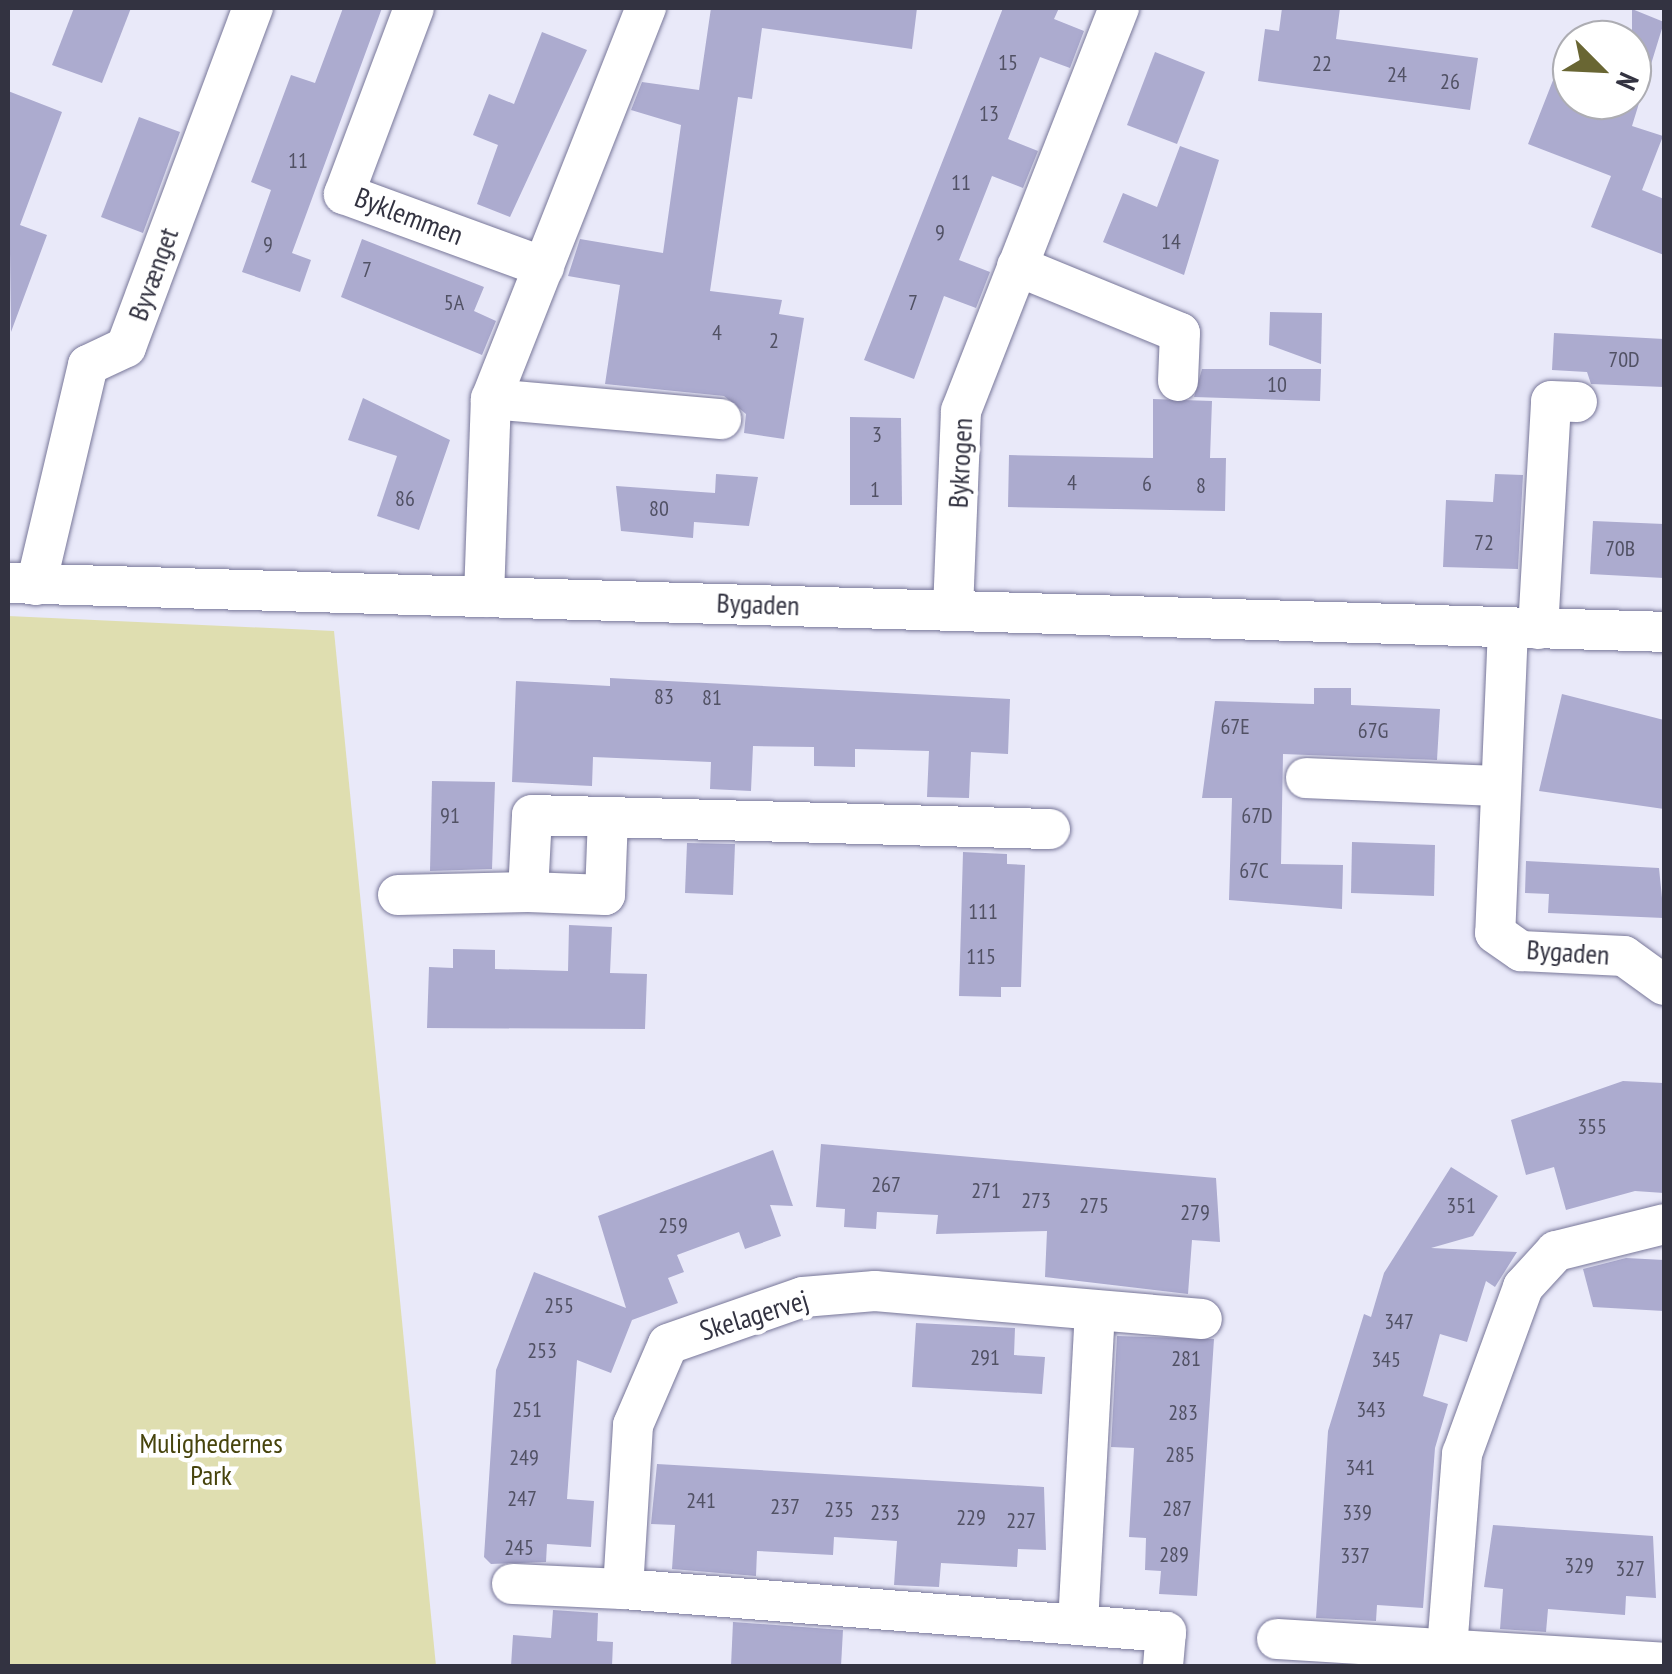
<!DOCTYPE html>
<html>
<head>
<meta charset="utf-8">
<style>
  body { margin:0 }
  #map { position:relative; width:1672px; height:1674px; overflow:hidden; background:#e9e9f9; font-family:"PT Sans Narrow",sans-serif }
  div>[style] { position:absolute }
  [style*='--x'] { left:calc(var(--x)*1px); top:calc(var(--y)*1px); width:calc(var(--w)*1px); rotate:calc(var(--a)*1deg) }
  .green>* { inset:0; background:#dfdeb0 }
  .building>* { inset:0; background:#acabcf }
  .roads { filter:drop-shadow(0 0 2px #787799) drop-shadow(0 0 2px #787799) }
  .minor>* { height:40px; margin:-20px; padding:0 20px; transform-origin:20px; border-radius:20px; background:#fff }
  span { translate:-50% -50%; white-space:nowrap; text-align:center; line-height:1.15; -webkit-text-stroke:9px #fff; paint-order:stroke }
  .number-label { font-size:22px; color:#515164 }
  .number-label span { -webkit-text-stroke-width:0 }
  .street-label { font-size:28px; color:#333341 }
  .park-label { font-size:28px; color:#47440c }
  .frame { position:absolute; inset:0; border:10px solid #333341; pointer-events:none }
  .north { position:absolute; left:1552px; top:20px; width:100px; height:100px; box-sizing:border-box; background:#fff; border:2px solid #adadb3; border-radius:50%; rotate:114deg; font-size:28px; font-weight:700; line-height:40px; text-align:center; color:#333341 }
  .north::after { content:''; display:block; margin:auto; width:35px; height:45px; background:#696633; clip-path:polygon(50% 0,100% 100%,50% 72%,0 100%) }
</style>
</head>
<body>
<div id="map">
  <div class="green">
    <i style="clip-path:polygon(8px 616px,334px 631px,436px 1666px,8px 1666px)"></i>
  </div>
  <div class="building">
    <i style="clip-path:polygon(74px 8px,131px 8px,102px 83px,52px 65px)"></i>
    <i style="clip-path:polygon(343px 8px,382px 8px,292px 253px,311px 260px,300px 292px,242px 272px,271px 190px,251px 182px,291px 75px,315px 83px)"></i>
    <i style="clip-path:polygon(711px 8px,917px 8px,912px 49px,762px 28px,752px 99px,738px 97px,710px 291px,782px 300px,779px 314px,804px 318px,784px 439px,744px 433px,746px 414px,724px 396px,605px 384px,620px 285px,568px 276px,580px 239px,663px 253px,681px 125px,631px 110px,642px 82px,699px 90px)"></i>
    <i style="clip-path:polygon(1003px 8px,1059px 8px,1054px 19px,1084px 31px,1070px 68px,1040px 57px,1008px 139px,1038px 151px,1023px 188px,992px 176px,959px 260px,990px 272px,976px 308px,944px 296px,914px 379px,864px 360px)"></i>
    <i style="clip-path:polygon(1282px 8px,1340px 8px,1336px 39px,1478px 58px,1470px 110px,1258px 81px,1265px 29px,1279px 31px)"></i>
    <i style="clip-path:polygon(1632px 9px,1664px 22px,1632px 126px,1663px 136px,1642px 190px,1664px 199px,1664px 255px,1591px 227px,1611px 176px,1528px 144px,1570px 37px,1572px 100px,1632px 100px)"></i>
    <i style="clip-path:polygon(542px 32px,587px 50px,510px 217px,477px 204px,498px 145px,473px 135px,489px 94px,514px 104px)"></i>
    <i style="clip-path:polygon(1155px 52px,1205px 72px,1177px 144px,1127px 125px)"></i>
    <i style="clip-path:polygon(8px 91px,62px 112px,20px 225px,47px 235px,11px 332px)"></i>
    <i style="clip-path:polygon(139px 117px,180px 132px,143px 233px,101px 217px)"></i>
    <i style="clip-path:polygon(1180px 146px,1219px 160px,1184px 275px,1103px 242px,1123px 193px,1157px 207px)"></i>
    <i style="clip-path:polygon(362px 239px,484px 287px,474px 311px,496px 321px,482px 355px,341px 297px)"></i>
    <i style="clip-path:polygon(1270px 312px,1322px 313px,1321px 364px,1269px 345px)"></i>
    <i style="clip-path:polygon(1554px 333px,1664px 339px,1664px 387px,1591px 384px,1587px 372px,1552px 370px)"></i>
    <i style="clip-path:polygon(1202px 369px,1321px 369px,1320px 401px,1194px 397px)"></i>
    <i style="clip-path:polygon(363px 398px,450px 440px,419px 530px,377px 516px,397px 456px,348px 440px)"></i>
    <i style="clip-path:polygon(1153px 399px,1212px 401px,1210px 458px,1226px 458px,1225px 511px,1008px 507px,1009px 455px,1153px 458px)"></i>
    <i style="clip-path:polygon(850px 417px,901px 418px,902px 505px,850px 505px)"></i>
    <i style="clip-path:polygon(716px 474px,758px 477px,749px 526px,694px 522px,693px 538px,621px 531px,616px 486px,715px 493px)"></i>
    <i style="clip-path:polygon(1495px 474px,1523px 475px,1518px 569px,1443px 567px,1446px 500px,1493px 502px)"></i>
    <i style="clip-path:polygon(1593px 521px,1664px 524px,1664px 578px,1590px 574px)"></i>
    <i style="clip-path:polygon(610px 678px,1010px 699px,1008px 754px,971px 752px,969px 798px,927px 797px,929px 751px,855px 749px,855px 767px,814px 766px,814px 747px,753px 746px,751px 791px,710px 789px,711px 762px,593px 757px,592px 786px,512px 782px,516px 681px,610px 686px)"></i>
    <i style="clip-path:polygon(1314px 688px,1351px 688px,1351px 705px,1440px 709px,1437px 760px,1283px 754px,1281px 864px,1343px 865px,1342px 909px,1229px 900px,1232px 798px,1202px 798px,1215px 701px,1314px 704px)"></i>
    <i style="clip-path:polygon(1562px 694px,1664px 720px,1664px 809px,1539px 791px)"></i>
    <i style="clip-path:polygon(432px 781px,495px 782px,492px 869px,430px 871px)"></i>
    <i style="clip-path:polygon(1352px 842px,1435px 845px,1434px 896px,1351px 893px)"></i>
    <i style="clip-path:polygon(687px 843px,735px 844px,733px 895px,685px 893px)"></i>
    <i style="clip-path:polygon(963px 852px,1007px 854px,1007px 864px,1025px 865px,1021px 987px,1001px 987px,1001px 997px,959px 996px)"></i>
    <i style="clip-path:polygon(1526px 861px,1659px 868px,1664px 918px,1548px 913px,1549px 894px,1525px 893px)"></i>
    <i style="clip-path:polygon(569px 925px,612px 927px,610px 973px,647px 974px,645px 1029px,427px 1028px,429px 967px,453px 968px,453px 949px,495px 950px,495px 969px,568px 971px)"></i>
    <i style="clip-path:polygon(1623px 1081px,1663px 1083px,1664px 1193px,1635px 1191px,1566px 1210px,1554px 1167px,1526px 1175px,1511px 1120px)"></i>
    <i style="clip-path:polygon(821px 1144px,1216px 1178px,1220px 1242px,1192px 1240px,1188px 1294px,1045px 1277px,1047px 1231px,936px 1234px,938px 1215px,877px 1212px,876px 1229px,844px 1227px,845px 1209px,816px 1207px)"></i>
    <i style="clip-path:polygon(773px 1150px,793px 1206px,770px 1205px,781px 1236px,745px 1249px,739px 1232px,677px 1255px,684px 1272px,668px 1278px,678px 1303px,632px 1320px,611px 1373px,577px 1360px,567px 1499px,594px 1501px,591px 1547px,547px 1544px,546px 1562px,491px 1564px,484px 1557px,496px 1370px,534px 1272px,626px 1308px,598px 1216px)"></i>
    <i style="clip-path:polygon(1451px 1167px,1498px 1196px,1473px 1236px,1431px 1248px,1517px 1252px,1495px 1287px,1486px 1281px,1467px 1342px,1440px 1334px,1423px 1396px,1448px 1404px,1435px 1448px,1423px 1608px,1377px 1605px,1376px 1621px,1316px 1618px,1328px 1431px,1364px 1314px,1371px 1317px,1384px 1273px)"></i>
    <i style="clip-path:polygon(1626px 1258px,1664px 1260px,1664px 1311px,1593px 1307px,1583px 1269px)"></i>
    <i style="clip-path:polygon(916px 1323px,1015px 1328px,1014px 1355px,1045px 1357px,1042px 1394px,912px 1387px)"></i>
    <i style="clip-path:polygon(1117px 1336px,1214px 1339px,1197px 1596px,1159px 1594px,1161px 1571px,1145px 1570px,1146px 1538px,1129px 1537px,1134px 1448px,1111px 1447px)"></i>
    <i style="clip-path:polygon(657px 1464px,1044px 1487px,1046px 1550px,1018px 1549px,1017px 1567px,941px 1563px,939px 1587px,894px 1585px,897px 1541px,834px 1537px,833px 1555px,757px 1551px,756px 1576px,672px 1569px,675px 1525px,651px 1524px)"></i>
    <i style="clip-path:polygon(1493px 1525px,1653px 1536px,1656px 1598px,1626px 1596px,1625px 1615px,1548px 1609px,1546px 1632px,1500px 1629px,1503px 1589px,1484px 1587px)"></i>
    <i style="clip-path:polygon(553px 1610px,598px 1613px,597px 1641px,613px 1642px,612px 1666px,511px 1666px,513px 1635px,551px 1638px)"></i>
    <i style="clip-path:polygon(733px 1622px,843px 1630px,841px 1666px,731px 1666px)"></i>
  </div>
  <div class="roads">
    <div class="minor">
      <i style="--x:414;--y:8;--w:199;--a:110.6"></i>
      <i style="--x:344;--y:194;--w:213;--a:20.1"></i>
      <i style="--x:1017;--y:266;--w:176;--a:22.3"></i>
      <i style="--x:1180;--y:333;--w:48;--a:92.4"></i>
      <i style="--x:491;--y:399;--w:231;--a:5"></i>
      <i style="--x:8;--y:583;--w:1657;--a:1.69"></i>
      <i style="--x:36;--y:585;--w:226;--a:-76.7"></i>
      <i style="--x:88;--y:365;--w:42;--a:-25.3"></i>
      <i style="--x:126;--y:347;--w:362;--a:-69.5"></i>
      <i style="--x:484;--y:597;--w:198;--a:-88"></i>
      <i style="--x:491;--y:399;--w:421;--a:-68.4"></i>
      <i style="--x:953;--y:610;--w:199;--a:-87.7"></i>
      <i style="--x:961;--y:411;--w:433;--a:-68.6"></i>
      <i style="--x:1508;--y:628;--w:305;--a:92.4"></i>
      <i style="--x:1495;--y:933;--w:32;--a:35"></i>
      <i style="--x:1521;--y:951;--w:103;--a:2.8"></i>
      <i style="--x:1624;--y:956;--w:49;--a:35.9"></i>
      <i style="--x:1538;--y:629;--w:228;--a:-86.7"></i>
      <i style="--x:1551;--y:401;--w:26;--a:2"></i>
      <i style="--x:1306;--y:778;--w:189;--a:2.4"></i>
      <i style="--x:608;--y:817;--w:78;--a:92.2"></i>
      <i style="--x:605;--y:895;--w:77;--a:-177.8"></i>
      <i style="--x:528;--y:892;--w:77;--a:-87"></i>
      <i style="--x:532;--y:815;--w:518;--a:1.55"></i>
      <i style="--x:398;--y:895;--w:130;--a:-1.3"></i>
      <i style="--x:512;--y:1584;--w:111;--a:2.6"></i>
      <i style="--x:1078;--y:1624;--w:314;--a:-86.9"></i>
      <i style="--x:1277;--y:1639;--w:388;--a:3.5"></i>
      <i style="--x:1447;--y:1649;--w:196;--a:-85.6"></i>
      <i style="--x:1462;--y:1454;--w:178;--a:-69.9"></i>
      <i style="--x:1523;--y:1287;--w:49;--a:-47.5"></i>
      <i style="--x:1556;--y:1251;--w:111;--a:-14"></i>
      <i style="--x:1163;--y:1666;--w:34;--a:-85"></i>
      <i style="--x:1166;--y:1632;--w:545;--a:-175.47"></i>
      <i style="--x:623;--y:1589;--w:164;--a:-86.5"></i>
      <i style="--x:633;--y:1425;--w:88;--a:-66.6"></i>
      <i style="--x:668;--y:1344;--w:143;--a:-19.2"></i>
      <i style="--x:803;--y:1297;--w:72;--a:-4.8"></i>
      <i style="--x:875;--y:1291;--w:328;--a:4.9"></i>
    </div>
  </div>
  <div class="number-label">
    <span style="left:1008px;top:63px">15</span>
    <span style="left:1322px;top:64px">22</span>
    <span style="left:1397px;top:75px">24</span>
    <span style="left:1450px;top:82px">26</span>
    <span style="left:989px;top:114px">13</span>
    <span style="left:298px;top:161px">11</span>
    <span style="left:961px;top:183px">11</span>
    <span style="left:940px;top:233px">9</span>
    <span style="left:1171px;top:242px">14</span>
    <span style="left:268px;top:245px">9</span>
    <span style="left:367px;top:270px">7</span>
    <span style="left:454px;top:303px">5A</span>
    <span style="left:913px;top:303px">7</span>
    <span style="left:717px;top:333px">4</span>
    <span style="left:774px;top:341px">2</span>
    <span style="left:1624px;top:360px">70D</span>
    <span style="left:1277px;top:385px">10</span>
    <span style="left:877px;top:435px">3</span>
    <span style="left:1072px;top:483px">4</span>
    <span style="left:1147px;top:484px">6</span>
    <span style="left:1201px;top:486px">8</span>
    <span style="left:875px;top:490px">1</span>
    <span style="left:405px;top:499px">86</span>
    <span style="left:659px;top:509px">80</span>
    <span style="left:1484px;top:543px">72</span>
    <span style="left:1620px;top:549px">70B</span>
    <span style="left:664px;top:697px">83</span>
    <span style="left:712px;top:698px">81</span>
    <span style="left:1235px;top:727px">67E</span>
    <span style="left:1373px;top:731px">67G</span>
    <span style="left:450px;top:816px">91</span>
    <span style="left:1257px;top:816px">67D</span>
    <span style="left:1254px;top:871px">67C</span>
    <span style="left:983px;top:912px">111</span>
    <span style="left:981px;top:957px">115</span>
    <span style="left:1592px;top:1127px">355</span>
    <span style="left:886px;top:1185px">267</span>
    <span style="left:986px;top:1191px">271</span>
    <span style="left:1036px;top:1201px">273</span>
    <span style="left:1094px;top:1206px">275</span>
    <span style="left:1461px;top:1206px">351</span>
    <span style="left:1195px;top:1213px">279</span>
    <span style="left:673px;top:1226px">259</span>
    <span style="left:559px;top:1306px">255</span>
    <span style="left:1399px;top:1322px">347</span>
    <span style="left:542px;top:1351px">253</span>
    <span style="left:985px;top:1358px">291</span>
    <span style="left:1186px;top:1359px">281</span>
    <span style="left:1386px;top:1360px">345</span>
    <span style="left:527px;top:1410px">251</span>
    <span style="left:1371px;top:1410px">343</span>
    <span style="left:1183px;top:1413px">283</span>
    <span style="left:1180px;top:1455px">285</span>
    <span style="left:524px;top:1458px">249</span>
    <span style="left:1360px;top:1468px">341</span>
    <span style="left:522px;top:1499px">247</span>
    <span style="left:701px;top:1501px">241</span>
    <span style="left:785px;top:1507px">237</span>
    <span style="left:1177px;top:1509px">287</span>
    <span style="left:839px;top:1510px">235</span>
    <span style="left:885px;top:1513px">233</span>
    <span style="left:1357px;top:1513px">339</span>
    <span style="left:971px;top:1518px">229</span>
    <span style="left:1021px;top:1521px">227</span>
    <span style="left:519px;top:1548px">245</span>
    <span style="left:1174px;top:1555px">289</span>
    <span style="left:1355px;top:1556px">337</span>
    <span style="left:1579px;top:1566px">329</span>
    <span style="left:1630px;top:1569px">327</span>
  </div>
  <div class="street-label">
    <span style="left:409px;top:216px;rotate:21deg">Byklemmen</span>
    <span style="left:153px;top:274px;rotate:-70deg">Byvænget</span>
    <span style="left:960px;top:463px;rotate:-87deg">Bykrogen</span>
    <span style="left:758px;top:604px;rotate:2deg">Bygaden</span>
    <span style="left:1568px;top:952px;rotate:4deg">Bygaden</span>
    <span style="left:754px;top:1315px;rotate:-17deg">Skelagervej</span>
  </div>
  <div class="park-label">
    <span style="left:211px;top:1459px">Mulighedernes<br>Park</span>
  </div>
  <div class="frame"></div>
  <div class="north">N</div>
</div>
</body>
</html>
